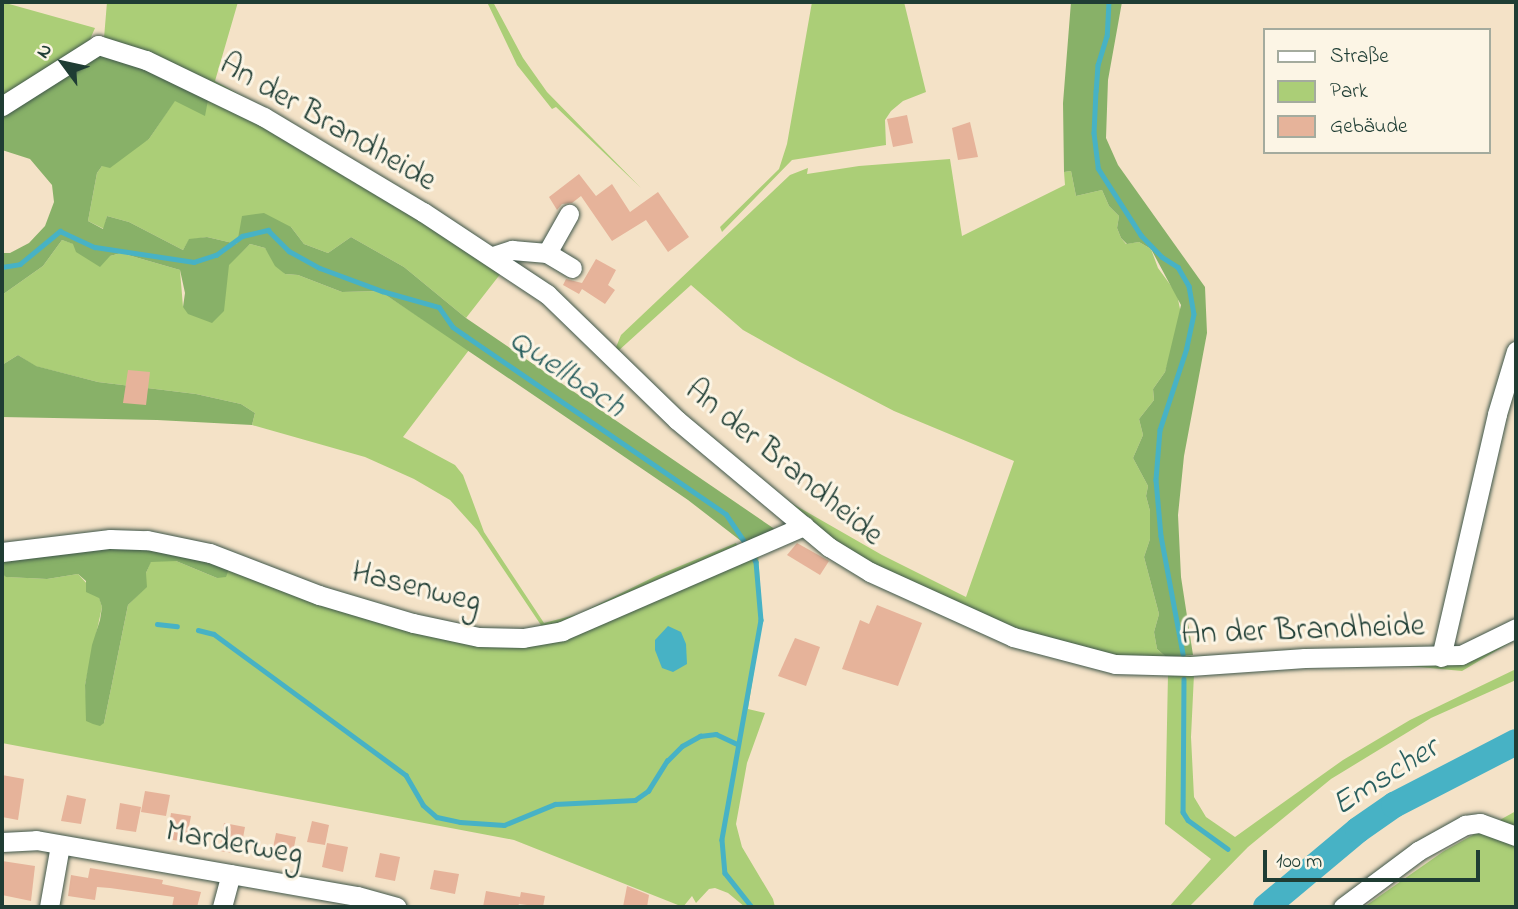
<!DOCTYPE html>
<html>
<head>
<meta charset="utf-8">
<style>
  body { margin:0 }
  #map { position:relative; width:1518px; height:909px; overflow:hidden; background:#f4e2c7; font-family:"Indie Flower",sans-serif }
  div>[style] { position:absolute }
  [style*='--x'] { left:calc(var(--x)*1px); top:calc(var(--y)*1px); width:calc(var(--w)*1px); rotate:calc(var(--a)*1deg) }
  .green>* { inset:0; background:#abce77 }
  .forest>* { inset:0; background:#88b168 }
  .water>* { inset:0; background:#47b2c5 }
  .stream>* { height:4.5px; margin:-2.25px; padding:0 2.25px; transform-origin:2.25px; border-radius:2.25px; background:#47b2c5 }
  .river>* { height:26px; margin:-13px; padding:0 13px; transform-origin:13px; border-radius:13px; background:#47b2c5 }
  .building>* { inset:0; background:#e6b39a }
  .roads { filter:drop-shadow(0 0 2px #3f564a) drop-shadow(0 0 2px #3f564a) }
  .minor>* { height:19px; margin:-9.5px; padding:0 9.5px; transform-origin:9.5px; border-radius:9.5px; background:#fff }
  span { translate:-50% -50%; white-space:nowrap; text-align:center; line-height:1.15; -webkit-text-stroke:6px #fcf5e5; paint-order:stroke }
  .street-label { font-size:32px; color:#1f3d34 }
  .water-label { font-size:33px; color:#2b6060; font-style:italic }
  .frame { position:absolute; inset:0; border:4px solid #1f3d34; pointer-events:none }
  .legend { position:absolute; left:1263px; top:28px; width:228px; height:126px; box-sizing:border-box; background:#fcf5e5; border:2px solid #a4ab9e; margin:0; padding:9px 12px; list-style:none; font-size:21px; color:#1f3d34 }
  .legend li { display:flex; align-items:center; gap:14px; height:35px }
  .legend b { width:35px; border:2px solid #a4ab9e }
  .north { position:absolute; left:28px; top:28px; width:70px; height:70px; -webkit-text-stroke:5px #fcf5e5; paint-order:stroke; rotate:303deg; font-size:19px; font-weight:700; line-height:28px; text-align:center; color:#1f3d34 }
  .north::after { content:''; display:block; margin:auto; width:24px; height:32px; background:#1f3d34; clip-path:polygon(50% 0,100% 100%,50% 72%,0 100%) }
  .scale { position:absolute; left:1263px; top:850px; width:217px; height:32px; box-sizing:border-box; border:4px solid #1f3d34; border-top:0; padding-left:9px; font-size:21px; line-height:24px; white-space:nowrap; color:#1f3d34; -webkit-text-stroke:5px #fcf5e5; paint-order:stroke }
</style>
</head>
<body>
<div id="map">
  <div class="green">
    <i style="clip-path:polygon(2px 2px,95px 28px,88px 44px,4px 101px)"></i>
    <i style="clip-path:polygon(107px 2px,238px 2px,215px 81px,320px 140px,104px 38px)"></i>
    <i style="clip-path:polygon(487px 2px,493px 2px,523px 58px,547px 92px,641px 188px,556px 107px,552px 109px,517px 65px)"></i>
    <i style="clip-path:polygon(812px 2px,904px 2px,926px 92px,903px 101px,891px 111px,885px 120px,886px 145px,792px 160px,722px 232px,720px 227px,779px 169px,787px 144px)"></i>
    <i style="clip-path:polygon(209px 95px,505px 268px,466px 318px,404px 267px,351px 237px,328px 253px,304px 244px,291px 227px,237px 244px,207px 237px,189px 240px,183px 250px,129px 222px,107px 216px,104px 229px,88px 221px,97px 173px,102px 166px,149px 139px,175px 100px)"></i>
    <i style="clip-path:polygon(evenodd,950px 159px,962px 236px,1065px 185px,1064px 172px,1071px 171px,1076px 196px,1102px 190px,1109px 206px,1119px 216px,1117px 228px,1121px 238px,1126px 244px,1139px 242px,1151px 249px,1158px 268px,1177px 294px,1181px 314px,1170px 356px,1165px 372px,1153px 389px,1154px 400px,1139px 419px,1143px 435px,1133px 458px,1148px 486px,1146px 496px,1150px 511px,1150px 539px,1144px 557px,1159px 614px,1154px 632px,1157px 649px,1166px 657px,1434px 649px,1425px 652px,1254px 656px,1164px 664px,1084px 654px,1022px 636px,889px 577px,823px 536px,676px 415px,614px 352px,621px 335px,790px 175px,808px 168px,807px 174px,859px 166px,950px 159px,691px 285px,743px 330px,800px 362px,894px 411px,1014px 461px,966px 597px,882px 555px,793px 504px,748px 471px,661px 399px,627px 365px,617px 352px,691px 285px)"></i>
    <i style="clip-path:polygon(62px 240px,110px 256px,121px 253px,180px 270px,183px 307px,223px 311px,228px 265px,250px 244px,265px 248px,285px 274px,298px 275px,342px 292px,380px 291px,469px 350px,403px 437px,455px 465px,463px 475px,484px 532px,544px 623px,579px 614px,656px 576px,736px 543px,741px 551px,545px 631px,477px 530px,450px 500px,414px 479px,365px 457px,252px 425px,255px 413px,241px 404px,196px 394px,98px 382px,35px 366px,18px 355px,2px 365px,2px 295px,43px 266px)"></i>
    <i style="clip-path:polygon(758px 552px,762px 619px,748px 709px,765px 713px,747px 763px,736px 824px,742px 847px,773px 899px,775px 907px,745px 907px,728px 893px,715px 888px,709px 889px,696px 903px,692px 896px,683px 907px,514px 840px,2px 743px,2px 574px,7px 577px,47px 579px,78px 574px,99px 597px,102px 607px,85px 685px,87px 707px,104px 723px,128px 605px,146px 587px,146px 573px,151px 561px,176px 561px,217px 578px,230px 566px,512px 642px)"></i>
    <i style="clip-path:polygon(1516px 639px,1462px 671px,1409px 666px,1281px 667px,1194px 674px,1191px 737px,1194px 797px,1206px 817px,1235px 837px,1343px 760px,1410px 720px,1516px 669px,1516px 680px,1431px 718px,1331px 779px,1248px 847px,1189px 907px,1169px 907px,1211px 859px,1165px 824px,1168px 674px,1067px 657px,1417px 662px)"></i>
    <i style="clip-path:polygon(1516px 811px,1516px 907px,1364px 907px,1444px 851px)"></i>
  </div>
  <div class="forest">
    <i style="clip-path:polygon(1071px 2px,1122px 2px,1108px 80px,1106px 138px,1118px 165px,1205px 287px,1207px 333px,1184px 456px,1178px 515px,1181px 577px,1193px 655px,1166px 657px,1157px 649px,1154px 632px,1159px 614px,1144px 557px,1150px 539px,1150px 511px,1146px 496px,1148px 486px,1133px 458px,1143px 435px,1139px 419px,1154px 400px,1153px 389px,1165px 372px,1181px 305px,1151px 249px,1139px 242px,1127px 244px,1121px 238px,1117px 228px,1119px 216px,1109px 206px,1102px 190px,1076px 196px,1071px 171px,1064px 172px,1063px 103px)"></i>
    <i style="clip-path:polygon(93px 54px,125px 56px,209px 95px,205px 116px,175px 101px,149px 139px,110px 168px,102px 166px,97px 173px,88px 221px,103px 229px,107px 216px,129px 222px,183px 250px,189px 239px,207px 237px,237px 244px,242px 216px,264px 213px,291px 227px,304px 244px,328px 253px,351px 237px,404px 267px,466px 318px,779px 532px,754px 551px,688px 500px,380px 291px,342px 292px,298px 275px,285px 274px,275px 266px,265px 248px,250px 244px,229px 265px,224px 311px,212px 323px,188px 314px,183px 307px,185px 293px,180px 270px,121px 253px,110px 256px,100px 267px,76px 252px,73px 244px,62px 240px,43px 266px,2px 295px,2px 253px,10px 253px,29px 243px,45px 226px,54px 202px,52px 185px,30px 159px,2px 150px,2px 111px)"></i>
    <i style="clip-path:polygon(18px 355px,36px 366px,98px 382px,196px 394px,241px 404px,255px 413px,252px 425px,157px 420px,2px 417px,2px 365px)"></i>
    <i style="clip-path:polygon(143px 544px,230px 566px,226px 577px,217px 578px,176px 561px,151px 562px,146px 573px,147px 587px,128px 605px,104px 723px,100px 726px,93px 724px,86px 721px,85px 685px,92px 645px,100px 620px,102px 607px,99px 598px,86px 592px,86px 581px,78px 574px,47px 579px,6px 577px,2px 574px,2px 556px)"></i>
  </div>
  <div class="water">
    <i style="clip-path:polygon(668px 626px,681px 632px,686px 644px,687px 664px,673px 672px,662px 668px,655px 650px,655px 640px)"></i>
  </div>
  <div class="stream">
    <i style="--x:1109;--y:2;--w:34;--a:93"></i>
    <i style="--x:1107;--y:36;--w:30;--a:107"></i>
    <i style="--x:1098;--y:65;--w:26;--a:94"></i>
    <i style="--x:1096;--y:91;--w:42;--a:92.7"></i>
    <i style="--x:1094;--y:133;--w:35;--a:83"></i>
    <i style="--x:1098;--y:168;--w:80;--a:57.3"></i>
    <i style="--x:1141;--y:235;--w:30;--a:46"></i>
    <i style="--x:1162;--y:257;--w:19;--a:32"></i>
    <i style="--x:1178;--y:267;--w:22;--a:60"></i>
    <i style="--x:1189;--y:286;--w:28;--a:80"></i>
    <i style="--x:1194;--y:314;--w:35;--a:102"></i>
    <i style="--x:1187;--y:348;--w:86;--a:108.2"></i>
    <i style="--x:1160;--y:430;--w:50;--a:94.6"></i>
    <i style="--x:1156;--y:480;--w:56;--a:84.9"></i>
    <i style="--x:1161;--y:536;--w:120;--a:79.4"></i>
    <i style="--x:2;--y:267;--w:18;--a:-9"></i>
    <i style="--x:20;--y:264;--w:52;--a:-39.5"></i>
    <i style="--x:60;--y:231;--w:38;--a:25"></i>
    <i style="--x:95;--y:247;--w:100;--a:8.6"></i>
    <i style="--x:194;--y:262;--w:23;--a:-18"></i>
    <i style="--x:216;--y:255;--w:32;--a:-36"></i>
    <i style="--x:242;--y:236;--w:27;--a:-13"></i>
    <i style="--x:268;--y:230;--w:30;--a:45"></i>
    <i style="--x:289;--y:251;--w:35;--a:29"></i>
    <i style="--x:320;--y:268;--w:66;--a:20.4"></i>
    <i style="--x:382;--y:291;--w:59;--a:15.7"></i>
    <i style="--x:439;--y:307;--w:24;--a:55"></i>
    <i style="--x:453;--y:327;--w:16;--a:35"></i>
    <i style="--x:466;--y:336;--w:315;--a:34.4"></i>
    <i style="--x:726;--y:514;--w:37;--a:56"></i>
    <i style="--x:751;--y:553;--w:10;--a:61"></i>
    <i style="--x:756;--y:562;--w:58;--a:85.1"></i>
    <i style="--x:761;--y:620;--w:223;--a:100.1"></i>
    <i style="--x:722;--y:840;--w:33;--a:85"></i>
    <i style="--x:725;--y:873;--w:43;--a:51.5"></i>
    <i style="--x:157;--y:624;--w:20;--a:6"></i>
    <i style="--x:198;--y:630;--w:16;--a:14"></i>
    <i style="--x:214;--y:634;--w:238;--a:36.3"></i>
    <i style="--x:406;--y:775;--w:34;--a:60"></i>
    <i style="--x:423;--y:805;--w:18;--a:41"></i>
    <i style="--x:437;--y:817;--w:24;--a:12"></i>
    <i style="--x:460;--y:822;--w:44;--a:3.9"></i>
    <i style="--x:504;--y:825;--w:55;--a:-22.4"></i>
    <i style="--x:555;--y:804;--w:80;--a:-2.9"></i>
    <i style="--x:635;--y:800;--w:16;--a:-35"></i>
    <i style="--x:648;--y:791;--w:36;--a:-58"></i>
    <i style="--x:667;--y:761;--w:21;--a:-45"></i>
    <i style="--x:682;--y:746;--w:21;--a:-29"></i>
    <i style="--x:700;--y:736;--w:16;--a:-7"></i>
    <i style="--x:716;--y:734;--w:23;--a:25"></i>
    <i style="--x:1184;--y:679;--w:133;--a:90.4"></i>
    <i style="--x:1183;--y:812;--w:9;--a:58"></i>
    <i style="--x:1188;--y:820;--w:49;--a:35.9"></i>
  </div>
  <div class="river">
    <i style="--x:1266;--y:907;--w:120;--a:-39.9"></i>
    <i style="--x:1358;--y:830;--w:44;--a:-34.8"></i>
    <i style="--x:1394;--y:805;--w:137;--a:-27.3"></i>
  </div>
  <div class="building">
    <i style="clip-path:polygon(907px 115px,913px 143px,893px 147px,887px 119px)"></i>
    <i style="clip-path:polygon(970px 122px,978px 157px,958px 160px,952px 128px)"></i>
    <i style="clip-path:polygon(579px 174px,596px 196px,612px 184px,630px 212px,658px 192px,689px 237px,668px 252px,646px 220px,612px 241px,581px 196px,572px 203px,562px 204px,557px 210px,549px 197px)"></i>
    <i style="clip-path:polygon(596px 259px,616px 270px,608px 285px,615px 290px,605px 304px,582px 289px,579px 294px,563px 285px,566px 279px,582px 283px)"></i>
    <i style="clip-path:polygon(128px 370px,150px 372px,146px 405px,123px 403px)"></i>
    <i style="clip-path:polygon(797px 543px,829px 561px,820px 575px,787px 555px)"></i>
    <i style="clip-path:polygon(877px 605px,922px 623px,898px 686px,842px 669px,860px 620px,869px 624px)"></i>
    <i style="clip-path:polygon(795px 638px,820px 647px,806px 686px,778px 676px)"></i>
    <i style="clip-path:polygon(2px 775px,24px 779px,18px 820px,2px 817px)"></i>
    <i style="clip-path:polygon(145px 791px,170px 795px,166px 816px,141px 812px)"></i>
    <i style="clip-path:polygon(67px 795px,86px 799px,81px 824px,61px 821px)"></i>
    <i style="clip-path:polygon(120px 803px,141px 807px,136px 832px,116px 829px)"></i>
    <i style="clip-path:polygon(171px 813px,191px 816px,186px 842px,167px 839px)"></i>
    <i style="clip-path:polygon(312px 821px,329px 825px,325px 845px,307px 842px)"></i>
    <i style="clip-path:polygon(224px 823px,245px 827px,240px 854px,219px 851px)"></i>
    <i style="clip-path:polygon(276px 833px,296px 837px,291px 862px,271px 858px)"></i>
    <i style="clip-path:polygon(327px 843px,348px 847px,343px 872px,322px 867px)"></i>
    <i style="clip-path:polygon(380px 853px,400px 857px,395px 881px,375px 877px)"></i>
    <i style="clip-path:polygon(2px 861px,35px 866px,31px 901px,2px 895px)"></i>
    <i style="clip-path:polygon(90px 868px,163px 880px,162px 884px,201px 892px,197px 907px,172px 907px,174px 897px,110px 888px,97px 887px,95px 900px,68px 896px,71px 875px,88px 878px)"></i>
    <i style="clip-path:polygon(434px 870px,459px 874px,455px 894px,430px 889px)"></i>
    <i style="clip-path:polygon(627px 886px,649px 895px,647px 907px,623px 907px)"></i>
    <i style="clip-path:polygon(486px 891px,520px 897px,521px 892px,545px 896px,543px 907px,519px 904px,520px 900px,518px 907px,483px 907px)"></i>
  </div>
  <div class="roads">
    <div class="minor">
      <i style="--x:2;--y:106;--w:114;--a:-32.4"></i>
      <i style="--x:98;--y:45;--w:50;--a:17.4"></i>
      <i style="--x:146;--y:60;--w:131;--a:25.8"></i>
      <i style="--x:264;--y:117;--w:185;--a:30.9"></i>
      <i style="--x:423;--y:212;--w:149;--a:33.5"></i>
      <i style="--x:547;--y:294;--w:181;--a:44.1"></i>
      <i style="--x:677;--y:420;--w:198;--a:39.9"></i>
      <i style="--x:829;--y:547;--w:48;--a:31.4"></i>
      <i style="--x:870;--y:572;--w:157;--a:24.4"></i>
      <i style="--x:1013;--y:637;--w:106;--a:14.8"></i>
      <i style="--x:1115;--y:664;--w:75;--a:1.5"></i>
      <i style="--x:1190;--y:666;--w:115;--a:-4"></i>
      <i style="--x:1305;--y:658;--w:156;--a:-1.1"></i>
      <i style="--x:1461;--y:655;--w:61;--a:-26.1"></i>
      <i style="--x:547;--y:253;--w:45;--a:-60.6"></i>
      <i style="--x:493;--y:256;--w:20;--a:-18"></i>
      <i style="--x:512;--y:250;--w:35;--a:5"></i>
      <i style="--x:547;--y:253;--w:29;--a:31"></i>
      <i style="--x:2;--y:552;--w:109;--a:-6.9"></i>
      <i style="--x:110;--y:539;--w:37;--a:2"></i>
      <i style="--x:147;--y:540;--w:64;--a:11.7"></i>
      <i style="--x:210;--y:553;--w:117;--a:21.1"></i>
      <i style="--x:319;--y:595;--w:98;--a:16.6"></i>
      <i style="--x:413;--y:623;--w:67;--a:12"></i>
      <i style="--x:479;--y:637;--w:44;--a:1.3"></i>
      <i style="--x:523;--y:638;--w:40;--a:-10"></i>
      <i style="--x:562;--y:631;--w:264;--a:-23.5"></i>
      <i style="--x:1441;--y:657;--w:249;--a:-77"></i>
      <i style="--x:1497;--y:414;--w:66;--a:-73.2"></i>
      <i style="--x:2;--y:842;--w:34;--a:-3"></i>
      <i style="--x:36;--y:840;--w:326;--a:9.9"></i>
      <i style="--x:357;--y:896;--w:41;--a:15.4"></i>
      <i style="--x:49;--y:907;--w:63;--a:-79.9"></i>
      <i style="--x:222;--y:907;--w:34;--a:-75"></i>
      <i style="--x:1343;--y:907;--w:94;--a:-36.7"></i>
      <i style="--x:1418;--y:851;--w:54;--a:-29"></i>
      <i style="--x:1465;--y:825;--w:15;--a:-8"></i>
      <i style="--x:1480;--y:823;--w:38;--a:20"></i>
    </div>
  </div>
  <div class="street-label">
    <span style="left:327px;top:124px;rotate:30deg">An der Brandheide</span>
    <span style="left:783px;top:464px;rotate:39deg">An der Brandheide</span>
    <span style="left:416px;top:589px;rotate:14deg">Hasenweg</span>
    <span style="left:1303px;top:632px;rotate:-2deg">An der Brandheide</span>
    <span style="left:234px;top:845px;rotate:10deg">Marderweg</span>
  </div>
  <div class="water-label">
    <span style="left:566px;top:375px;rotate:34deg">Quellbach</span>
    <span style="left:1386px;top:778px;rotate:-32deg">Emscher</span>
  </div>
  <div class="frame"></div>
  <ul class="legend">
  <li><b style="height:9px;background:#fff"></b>Straße</li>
  <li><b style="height:19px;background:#abce77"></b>Park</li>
  <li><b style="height:19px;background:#e6b39a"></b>Gebäude</li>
  </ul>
  <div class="north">N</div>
  <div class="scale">100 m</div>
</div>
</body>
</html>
